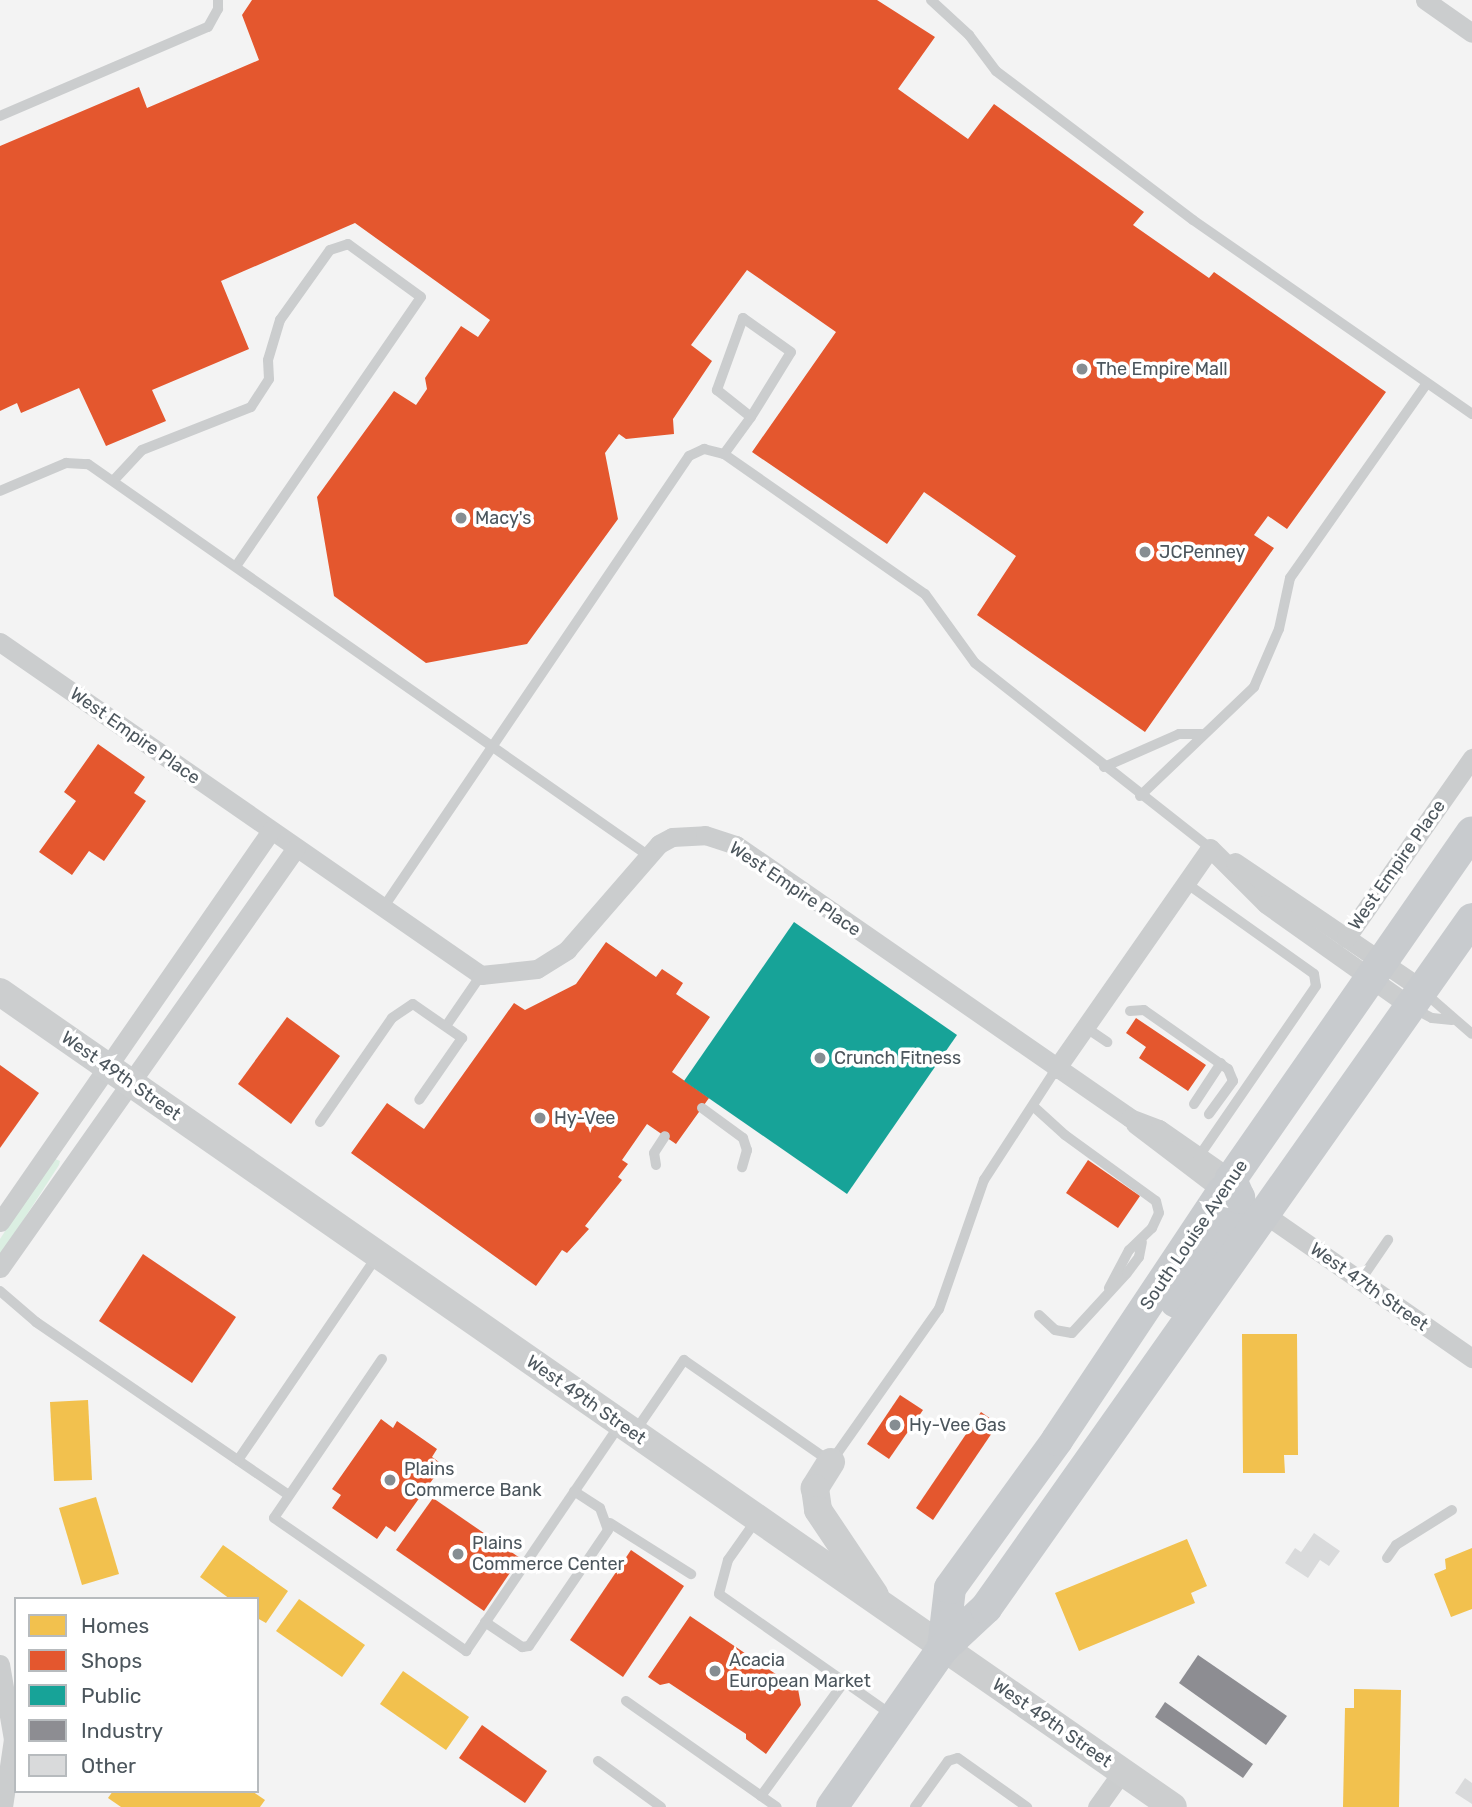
<!DOCTYPE html>
<html>
<head>
<meta charset="utf-8">
<style>
  body { margin:0 }
  #map { position:relative; width:1472px; height:1807px; overflow:hidden; background:#f3f3f3; font-family:Rubik,sans-serif }
  div>[style] { position:absolute }
  [style*='--x'] { left:calc(var(--x)*1px); top:calc(var(--y)*1px); width:calc(var(--w)*1px); rotate:calc(var(--a)*1deg) }
  .green>* { inset:0; background:#dbefe2 }
  .homes>* { inset:0; background:#f2c14e }
  .shops>* { inset:0; background:#e4572e }
  .public>* { inset:0; background:#17a398 }
  .industry>* { inset:0; background:#8d8d92 }
  .building>* { inset:0; background:#d9dadb }
  .lane>* { height:10px; margin:-5px; padding:0 5px; transform-origin:5px; border-radius:5px; background:#cbcdce }
  .street>* { height:19px; margin:-9.5px; padding:0 9.5px; transform-origin:9.5px; border-radius:9.5px; background:#cbcdce }
  .secondary>* { height:28px; margin:-14px; padding:0 14px; transform-origin:14px; border-radius:14px; background:#cccecf }
  .primary>* { height:32px; margin:-16px; padding:0 16px; transform-origin:16px; border-radius:16px; background:#c8cbce }
  .dots>* { width:19px; height:19px; translate:-50% -50%; box-sizing:border-box; border:4px solid #fff; border-radius:50% }
  span { translate:-50% -50%; white-space:nowrap; text-align:center; line-height:1.15; -webkit-text-stroke:7px #fff; paint-order:stroke }
  .poi-label { font-size:18px; color:#4c565d }
  .left { translate:0 -50%; text-align:left }
  .street-label { font-size:18px; color:#4c565d }
  .legend { position:absolute; left:14px; top:1597px; width:245px; height:196px; box-sizing:border-box; background:#fff; border:2px solid #b7bbbe; margin:0; padding:9px 12px; list-style:none; font-size:21px; color:#4c565d }
  .legend li { display:flex; align-items:center; gap:14px; height:35px }
  .legend b { width:35px; border:2px solid #b7bbbe }
</style>
</head>
<body>
<div id="map">
  <div class="green">
    <i style="clip-path:polygon(53px 1158px,60px 1161px,59px 1165px,0 1256px,0 1239px)"></i>
  </div>
  <div class="homes">
    <i style="clip-path:polygon(1242px 1334px,1297px 1334px,1298px 1455px,1284px 1455px,1285px 1473px,1243px 1473px)"></i>
    <i style="clip-path:polygon(88px 1400px,92px 1480px,54px 1481px,50px 1402px)"></i>
    <i style="clip-path:polygon(96px 1497px,119px 1574px,82px 1585px,59px 1508px)"></i>
    <i style="clip-path:polygon(1187px 1539px,1207px 1586px,1191px 1593px,1195px 1603px,1079px 1651px,1055px 1593px)"></i>
    <i style="clip-path:polygon(223px 1545px,288px 1591px,266px 1623px,257px 1618px,257px 1599px,230px 1599px,200px 1577px)"></i>
    <i style="clip-path:polygon(1472px 1548px,1472px 1609px,1451px 1617px,1434px 1574px,1446px 1569px,1445px 1559px)"></i>
    <i style="clip-path:polygon(299px 1599px,365px 1645px,342px 1677px,276px 1631px)"></i>
    <i style="clip-path:polygon(403px 1671px,469px 1717px,446px 1750px,380px 1704px)"></i>
    <i style="clip-path:polygon(1354px 1689px,1401px 1690px,1399px 1807px,1343px 1807px,1345px 1708px,1354px 1708px)"></i>
    <i style="clip-path:polygon(113px 1791px,252px 1791px,265px 1800px,260px 1807px,121px 1807px,108px 1798px)"></i>
  </div>
  <div class="shops">
    <i style="clip-path:polygon(252px 0,877px 0,935px 37px,898px 89px,968px 139px,994px 104px,1144px 212px,1133px 225px,1209px 278px,1214px 272px,1386px 392px,1287px 529px,1268px 516px,1254px 535px,1274px 548px,1145px 732px,977px 615px,1016px 556px,986px 535px,924px 492px,887px 544px,752px 452px,836px 332px,747px 270px,691px 345px,712px 361px,673px 419px,674px 434px,626px 439px,619px 434px,605px 453px,618px 519px,527px 644px,426px 663px,334px 596px,317px 497px,394px 391px,416px 405px,427px 389px,425px 378px,461px 326px,478px 337px,490px 320px,355px 223px,221px 281px,249px 349px,152px 390px,166px 421px,106px 446px,79px 388px,21px 413px,17px 403px,0 411px,0 146px,139px 87px,147px 108px,259px 60px,242px 15px)"></i>
    <i style="clip-path:polygon(98px 744px,145px 777px,134px 793px,146px 801px,104px 861px,89px 851px,72px 875px,39px 852px,76px 801px,64px 792px)"></i>
    <i style="clip-path:polygon(606px 942px,656px 977px,662px 969px,683px 983px,676px 994px,710px 1017px,672px 1072px,709px 1098px,676px 1144px,647px 1124px,622px 1160px,628px 1164px,618px 1177px,622px 1180px,585px 1226px,589px 1229px,567px 1253px,562px 1250px,536px 1286px,351px 1153px,387px 1103px,424px 1129px,514px 1003px,525px 1010px,576px 984px)"></i>
    <i style="clip-path:polygon(287px 1017px,340px 1056px,291px 1124px,238px 1084px)"></i>
    <i style="clip-path:polygon(1136px 1018px,1206px 1065px,1188px 1091px,1139px 1058px,1146px 1047px,1126px 1033px)"></i>
    <i style="clip-path:polygon(0 1065px,39px 1093px,0 1148px)"></i>
    <i style="clip-path:polygon(1088px 1160px,1140px 1196px,1118px 1228px,1066px 1193px)"></i>
    <i style="clip-path:polygon(143px 1254px,236px 1317px,192px 1383px,99px 1321px)"></i>
    <i style="clip-path:polygon(900px 1395px,923px 1410px,889px 1459px,867px 1444px)"></i>
    <i style="clip-path:polygon(981px 1412px,998px 1424px,933px 1520px,916px 1508px)"></i>
    <i style="clip-path:polygon(381px 1419px,393px 1428px,397px 1421px,437px 1449px,432px 1457px,443px 1465px,395px 1532px,386px 1526px,377px 1539px,332px 1508px,341px 1495px,332px 1489px)"></i>
    <i style="clip-path:polygon(433px 1498px,520px 1558px,484px 1611px,396px 1550px)"></i>
    <i style="clip-path:polygon(631px 1550px,684px 1586px,623px 1677px,570px 1640px)"></i>
    <i style="clip-path:polygon(690px 1616px,798px 1689px,801px 1705px,766px 1754px,746px 1739px,746px 1734px,669px 1683px,660px 1685px,648px 1677px)"></i>
    <i style="clip-path:polygon(482px 1725px,547px 1771px,525px 1803px,459px 1758px)"></i>
  </div>
  <div class="public">
    <i style="clip-path:polygon(794px 922px,957px 1035px,847px 1194px,684px 1081px)"></i>
  </div>
  <div class="industry">
    <i style="clip-path:polygon(1198px 1655px,1287px 1716px,1266px 1745px,1179px 1683px)"></i>
    <i style="clip-path:polygon(1165px 1702px,1253px 1764px,1243px 1778px,1155px 1717px)"></i>
  </div>
  <div class="building">
    <i style="clip-path:polygon(1314px 1533px,1340px 1551px,1329px 1566px,1320px 1560px,1308px 1578px,1285px 1563px,1295px 1548px,1301px 1552px)"></i>
    <i style="clip-path:polygon(1465px 1778px,1472px 1783px,1472px 1804px,1455px 1793px)"></i>
  </div>
  <div class="lane">
    <i style="--x:931;--y:0;--w:52;--a:42.6"></i>
    <i style="--x:969;--y:35;--w:45;--a:53.1"></i>
    <i style="--x:996;--y:71;--w:247;--a:37.1"></i>
    <i style="--x:1193;--y:220;--w:340;--a:34.8"></i>
    <i style="--x:0;--y:116;--w:226;--a:-23.2"></i>
    <i style="--x:208;--y:27;--w:21;--a:-61"></i>
    <i style="--x:218;--y:9;--w:9;--a:-90"></i>
    <i style="--x:724;--y:454;--w:46;--a:-53.9"></i>
    <i style="--x:751;--y:417;--w:76;--a:-58.4"></i>
    <i style="--x:791;--y:352;--w:59;--a:-144.7"></i>
    <i style="--x:743;--y:318;--w:77;--a:109.9"></i>
    <i style="--x:717;--y:390;--w:43;--a:38.5"></i>
    <i style="--x:114;--y:480;--w:41;--a:-47"></i>
    <i style="--x:142;--y:450;--w:117;--a:-21.5"></i>
    <i style="--x:251;--y:407;--w:33;--a:-57"></i>
    <i style="--x:269;--y:379;--w:19;--a:-93"></i>
    <i style="--x:268;--y:360;--w:42;--a:-73.3"></i>
    <i style="--x:280;--y:320;--w:86;--a:-54.5"></i>
    <i style="--x:330;--y:250;--w:19;--a:-18"></i>
    <i style="--x:348;--y:244;--w:90;--a:36"></i>
    <i style="--x:421;--y:297;--w:326;--a:124.5"></i>
    <i style="--x:0;--y:491;--w:72;--a:-23"></i>
    <i style="--x:66;--y:463;--w:22;--a:3"></i>
    <i style="--x:88;--y:464;--w:681;--a:34.95"></i>
    <i style="--x:1104;--y:767;--w:82;--a:-23.7"></i>
    <i style="--x:1179;--y:734;--w:22;--a:0"></i>
    <i style="--x:1140;--y:796;--w:158;--a:-43.7"></i>
    <i style="--x:1254;--y:687;--w:63;--a:-66.7"></i>
    <i style="--x:1279;--y:629;--w:52;--a:-77.8"></i>
    <i style="--x:1290;--y:578;--w:238;--a:-54.9"></i>
    <i style="--x:1186;--y:883;--w:157;--a:35.4"></i>
    <i style="--x:1314;--y:974;--w:12;--a:81"></i>
    <i style="--x:1316;--y:986;--w:206;--a:124.5"></i>
    <i style="--x:383;--y:908;--w:546;--a:-55.9"></i>
    <i style="--x:689;--y:456;--w:17;--a:-25"></i>
    <i style="--x:704;--y:449;--w:21;--a:14"></i>
    <i style="--x:724;--y:454;--w:245;--a:34.9"></i>
    <i style="--x:925;--y:594;--w:85;--a:54.1"></i>
    <i style="--x:975;--y:663;--w:299;--a:38.2"></i>
    <i style="--x:1425;--y:993;--w:62;--a:41.1"></i>
    <i style="--x:1413;--y:1008;--w:21;--a:28"></i>
    <i style="--x:1432;--y:1018;--w:20;--a:6"></i>
    <i style="--x:1130;--y:1011;--w:14;--a:-4"></i>
    <i style="--x:1144;--y:1010;--w:103;--a:35.1"></i>
    <i style="--x:1228;--y:1069;--w:13;--a:67"></i>
    <i style="--x:1233;--y:1081;--w:41;--a:126"></i>
    <i style="--x:446;--y:1026;--w:62;--a:-55.5"></i>
    <i style="--x:1085;--y:1027;--w:27;--a:34"></i>
    <i style="--x:1194;--y:1104;--w:49;--a:-56.6"></i>
    <i style="--x:1033;--y:1106;--w:43;--a:42.2"></i>
    <i style="--x:1065;--y:1135;--w:112;--a:36"></i>
    <i style="--x:1156;--y:1201;--w:12;--a:76"></i>
    <i style="--x:1159;--y:1213;--w:17;--a:115"></i>
    <i style="--x:1152;--y:1228;--w:32;--a:136"></i>
    <i style="--x:1129;--y:1250;--w:43;--a:117.8"></i>
    <i style="--x:702;--y:1108;--w:51;--a:36.2"></i>
    <i style="--x:743;--y:1138;--w:13;--a:72"></i>
    <i style="--x:747;--y:1150;--w:18;--a:106"></i>
    <i style="--x:320;--y:1122;--w:126;--a:-55.3"></i>
    <i style="--x:392;--y:1018;--w:25;--a:-34"></i>
    <i style="--x:413;--y:1004;--w:60;--a:34.8"></i>
    <i style="--x:462;--y:1038;--w:75;--a:124.7"></i>
    <i style="--x:656;--y:1165;--w:12;--a:-99"></i>
    <i style="--x:654;--y:1153;--w:20;--a:-57"></i>
    <i style="--x:1360;--y:1281;--w:50;--a:-55.7"></i>
    <i style="--x:0;--y:1291;--w:48;--a:40.7"></i>
    <i style="--x:36;--y:1322;--w:306;--a:34.4"></i>
    <i style="--x:1039;--y:1315;--w:22;--a:43"></i>
    <i style="--x:1055;--y:1330;--w:17;--a:10"></i>
    <i style="--x:1072;--y:1333;--w:81;--a:-47.5"></i>
    <i style="--x:1127;--y:1273;--w:20;--a:-53"></i>
    <i style="--x:1139;--y:1257;--w:15;--a:-79"></i>
    <i style="--x:382;--y:1359;--w:192;--a:124.2"></i>
    <i style="--x:274;--y:1518;--w:234;--a:34.7"></i>
    <i style="--x:466;--y:1651;--w:274;--a:-55.8"></i>
    <i style="--x:636;--y:1430;--w:85;--a:-55.6"></i>
    <i style="--x:684;--y:1360;--w:179;--a:34.8"></i>
    <i style="--x:831;--y:1462;--w:187;--a:-54.8"></i>
    <i style="--x:939;--y:1309;--w:137;--a:-70.8"></i>
    <i style="--x:984;--y:1180;--w:132;--a:-57"></i>
    <i style="--x:238;--y:1460;--w:245;--a:-55.7"></i>
    <i style="--x:757;--y:1519;--w:50;--a:125.3"></i>
    <i style="--x:728;--y:1560;--w:35;--a:105"></i>
    <i style="--x:719;--y:1594;--w:211;--a:35"></i>
    <i style="--x:610;--y:1523;--w:96;--a:32.2"></i>
    <i style="--x:1387;--y:1558;--w:16;--a:-55"></i>
    <i style="--x:1396;--y:1545;--w:66;--a:-32"></i>
    <i style="--x:485;--y:1622;--w:45;--a:34"></i>
    <i style="--x:522;--y:1647;--w:7;--a:-8"></i>
    <i style="--x:529;--y:1646;--w:140;--a:-55.7"></i>
    <i style="--x:608;--y:1530;--w:23;--a:-110"></i>
    <i style="--x:600;--y:1508;--w:31;--a:-147"></i>
    <i style="--x:626;--y:1701;--w:165;--a:35.1"></i>
    <i style="--x:761;--y:1796;--w:142;--a:-53.9"></i>
    <i style="--x:598;--y:1761;--w:78;--a:36.1"></i>
    <i style="--x:761;--y:1796;--w:19;--a:35"></i>
    <i style="--x:915;--y:1807;--w:57;--a:-54.3"></i>
    <i style="--x:948;--y:1761;--w:10;--a:-17"></i>
    <i style="--x:958;--y:1758;--w:85;--a:35.4"></i>
  </div>
  <div class="street">
    <i style="--x:1425;--y:0;--w:57;--a:35.1"></i>
    <i style="--x:0;--y:642;--w:585;--a:34.7"></i>
    <i style="--x:481;--y:975;--w:56;--a:-6.1"></i>
    <i style="--x:537;--y:969;--w:36;--a:-32"></i>
    <i style="--x:567;--y:950;--w:140;--a:-49"></i>
    <i style="--x:659;--y:844;--w:15;--a:-28"></i>
    <i style="--x:672;--y:837;--w:33;--a:-3"></i>
    <i style="--x:705;--y:835;--w:33;--a:18"></i>
    <i style="--x:736;--y:845;--w:479;--a:34.7"></i>
    <i style="--x:1130;--y:1118;--w:31;--a:21"></i>
    <i style="--x:1159;--y:1129;--w:88;--a:34.8"></i>
    <i style="--x:1210;--y:848;--w:79;--a:45"></i>
    <i style="--x:1266;--y:904;--w:178;--a:35.4"></i>
    <i style="--x:1235;--y:862;--w:227;--a:34.2"></i>
    <i style="--x:1346;--y:938;--w:220;--a:-55"></i>
    <i style="--x:1056;--y:1069;--w:269;--a:-55.1"></i>
    <i style="--x:1135;--y:1124;--w:111;--a:37.3"></i>
    <i style="--x:1266;--y:1215;--w:251;--a:34.8"></i>
    <i style="--x:0;--y:1222;--w:476;--a:-55.3"></i>
    <i style="--x:0;--y:1268;--w:514;--a:-54.83"></i>
    <i style="--x:0;--y:1664;--w:76;--a:80.2"></i>
    <i style="--x:13;--y:1739;--w:69;--a:98.4"></i>
    <i style="--x:1097;--y:1807;--w:43;--a:-54.5"></i>
  </div>
  <div class="secondary">
    <i style="--x:0;--y:992;--w:1428;--a:34.79"></i>
    <i style="--x:831;--y:1462;--w:31;--a:122"></i>
    <i style="--x:815;--y:1488;--w:22;--a:82"></i>
    <i style="--x:818;--y:1510;--w:102;--a:56.2"></i>
  </div>
  <div class="primary">
    <i style="--x:1176;--y:1302;--w:100;--a:-54.7"></i>
    <i style="--x:1234;--y:1220;--w:23;--a:-77"></i>
    <i style="--x:1239;--y:1198;--w:21;--a:-113"></i>
    <i style="--x:1231;--y:1179;--w:422;--a:-55.2"></i>
    <i style="--x:943;--y:1648;--w:60;--a:-83.3"></i>
    <i style="--x:950;--y:1588;--w:183;--a:-54.1"></i>
    <i style="--x:1057;--y:1440;--w:299;--a:-56.3"></i>
    <i style="--x:832;--y:1807;--w:194;--a:-55.1"></i>
    <i style="--x:943;--y:1648;--w:59;--a:-42.9"></i>
    <i style="--x:986;--y:1608;--w:843;--a:-54.8"></i>
  </div>
  <div class="dots">
    <i style="left:1082px;top:369px;background:#868d92"></i>
    <i style="left:461px;top:518px;background:#868d92"></i>
    <i style="left:1145px;top:552px;background:#868d92"></i>
    <i style="left:820px;top:1058px;background:#868d92"></i>
    <i style="left:540px;top:1118px;background:#868d92"></i>
    <i style="left:895px;top:1425px;background:#868d92"></i>
    <i style="left:390px;top:1480px;background:#868d92"></i>
    <i style="left:458px;top:1554px;background:#868d92"></i>
    <i style="left:715px;top:1671px;background:#868d92"></i>
  </div>
  <div class="poi-label">
    <span class="left" style="left:1096px;top:369px">The Empire Mall</span>
    <span class="left" style="left:475px;top:518px">Macy's</span>
    <span class="left" style="left:1159px;top:552px">JCPenney</span>
    <span class="left" style="left:834px;top:1058px">Crunch Fitness</span>
    <span class="left" style="left:554px;top:1118px">Hy-Vee</span>
    <span class="left" style="left:909px;top:1425px">Hy-Vee Gas</span>
    <span class="left" style="left:404px;top:1480px">Plains<br>Commerce Bank</span>
    <span class="left" style="left:472px;top:1554px">Plains<br>Commerce Center</span>
    <span class="left" style="left:729px;top:1671px">Acacia<br>European Market</span>
  </div>
  <div class="street-label">
    <span style="left:135px;top:736px;rotate:35deg">West Empire Place</span>
    <span style="left:1397px;top:865px;rotate:-55deg">West Empire Place</span>
    <span style="left:795px;top:889px;rotate:34deg">West Empire Place</span>
    <span style="left:121px;top:1076px;rotate:35deg">West 49th Street</span>
    <span style="left:1194px;top:1235px;rotate:-56deg">South Louise Avenue</span>
    <span style="left:1369px;top:1287px;rotate:35deg">West 47th Street</span>
    <span style="left:586px;top:1400px;rotate:35deg">West 49th Street</span>
    <span style="left:1052px;top:1723px;rotate:35deg">West 49th Street</span>
  </div>
  <ul class="legend">
  <li><b style="height:19px;background:#f2c14e"></b>Homes</li>
  <li><b style="height:19px;background:#e4572e"></b>Shops</li>
  <li><b style="height:19px;background:#17a398"></b>Public</li>
  <li><b style="height:19px;background:#8d8d92"></b>Industry</li>
  <li><b style="height:19px;background:#d9dadb"></b>Other</li>
  </ul>
</div>
</body>
</html>
